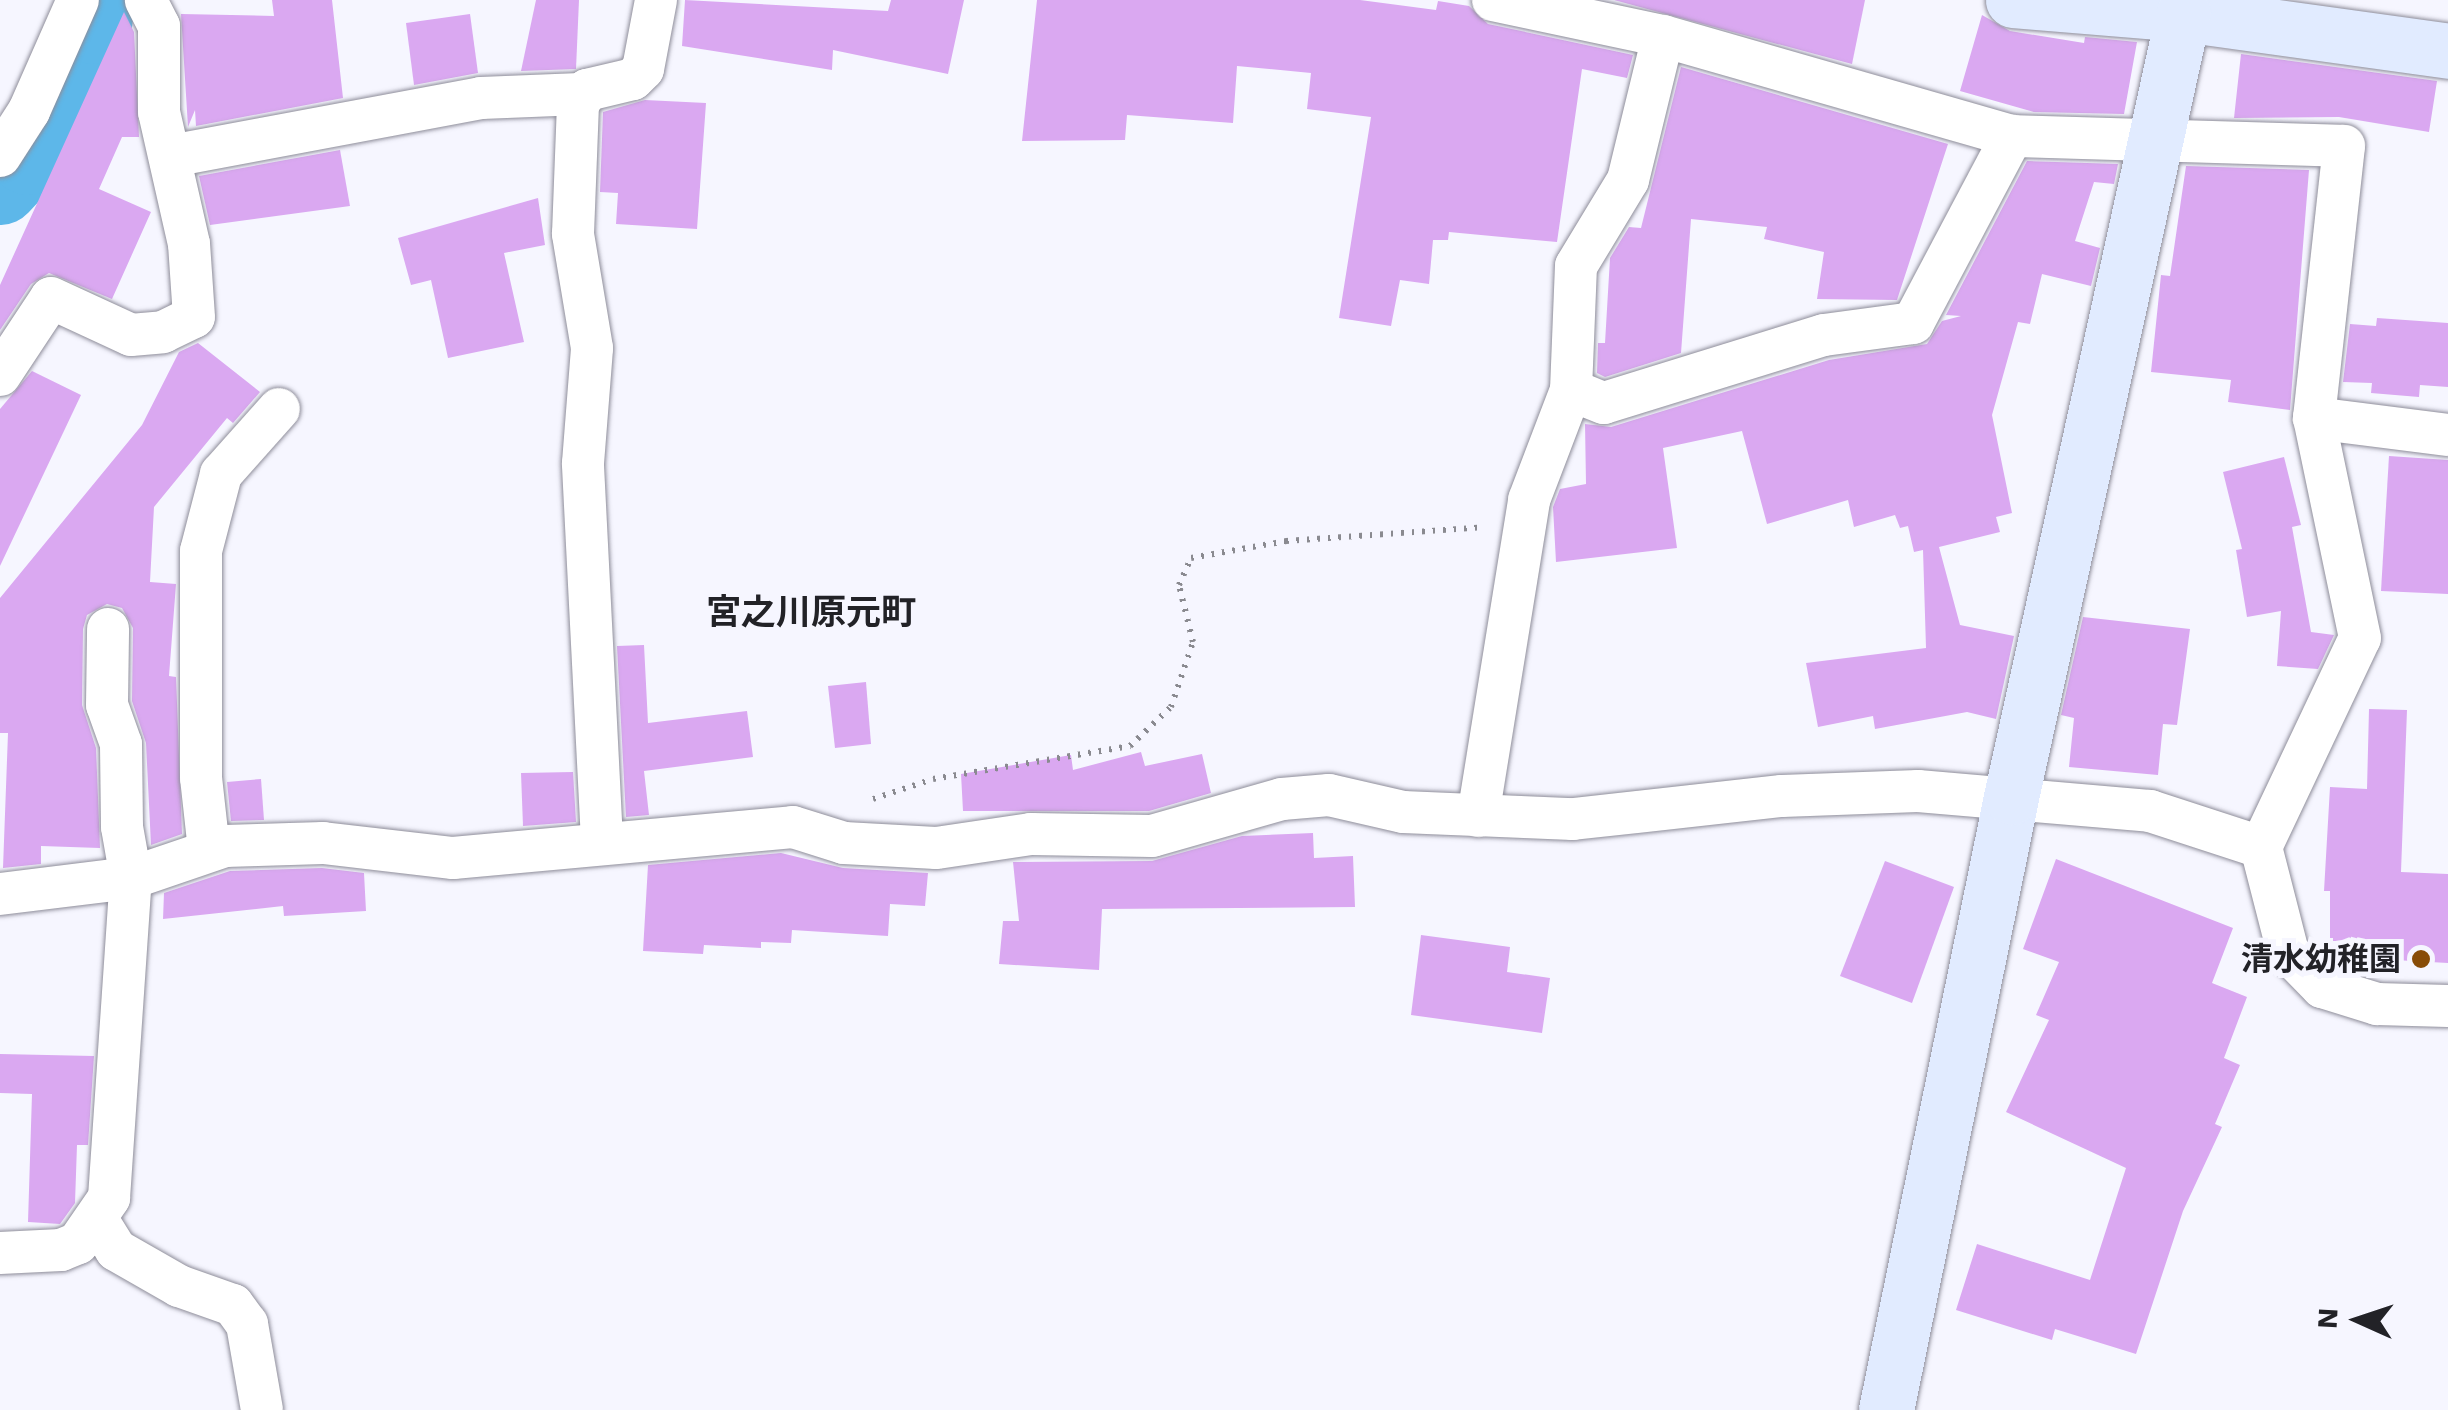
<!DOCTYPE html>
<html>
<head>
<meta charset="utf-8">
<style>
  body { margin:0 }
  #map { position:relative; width:2448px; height:1410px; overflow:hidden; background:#f6f6ff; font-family:"Work Sans","Noto Sans JP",sans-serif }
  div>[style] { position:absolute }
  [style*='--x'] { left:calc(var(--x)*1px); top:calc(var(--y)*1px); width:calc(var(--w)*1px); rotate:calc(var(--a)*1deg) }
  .river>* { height:78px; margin:-39px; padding:0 39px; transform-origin:39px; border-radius:39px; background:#5db7e9 }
  .building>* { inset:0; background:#daa8f1 }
  .path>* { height:6px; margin-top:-3px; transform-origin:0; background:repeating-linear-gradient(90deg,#8a8a90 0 2.5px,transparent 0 10.5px) }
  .roads { filter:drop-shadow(0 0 2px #8e8d9a) drop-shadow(0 0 2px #8e8d9a) }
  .street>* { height:42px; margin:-21px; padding:0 21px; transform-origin:21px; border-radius:21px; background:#fff }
  .secondary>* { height:55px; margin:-27.5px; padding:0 27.5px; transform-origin:27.5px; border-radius:27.5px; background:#e1ebff }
  .dots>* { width:28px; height:28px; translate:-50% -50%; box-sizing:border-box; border:5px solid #f6f6ff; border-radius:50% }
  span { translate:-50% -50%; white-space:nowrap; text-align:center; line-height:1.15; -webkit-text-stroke:10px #f6f6ff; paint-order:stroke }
  .poi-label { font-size:32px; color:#222227; font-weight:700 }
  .right { translate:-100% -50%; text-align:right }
  .neighbourhood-label { font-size:35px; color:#222227; font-weight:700 }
  .north { position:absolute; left:2308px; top:1270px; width:100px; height:100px; -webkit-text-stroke:8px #f6f6ff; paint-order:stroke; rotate:273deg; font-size:28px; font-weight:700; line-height:40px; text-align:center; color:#222227 }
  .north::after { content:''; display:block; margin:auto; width:35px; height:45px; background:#222227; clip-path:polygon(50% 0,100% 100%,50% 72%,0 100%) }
</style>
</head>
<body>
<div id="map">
  <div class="river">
    <i style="--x:0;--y:186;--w:41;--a:-47"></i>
    <i style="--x:28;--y:156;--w:146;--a:-63.6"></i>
    <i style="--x:93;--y:25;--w:25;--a:-83"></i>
  </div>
  <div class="building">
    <i style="clip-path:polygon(272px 0,332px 0,343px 98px,196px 126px,195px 110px,188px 127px,181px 14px,274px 16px)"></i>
    <i style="clip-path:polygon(536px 0,579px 0,576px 69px,521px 71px)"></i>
    <i style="clip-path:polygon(685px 0,888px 11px,891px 0,964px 0,948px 74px,833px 50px,832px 70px,682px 46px)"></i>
    <i style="clip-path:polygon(1037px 0,1360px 0,1436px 10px,1438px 1px,1469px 6px,1488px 24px,1633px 55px,1627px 78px,1582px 69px,1557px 242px,1449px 232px,1448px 240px,1433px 240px,1429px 284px,1400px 280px,1391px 326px,1339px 318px,1371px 117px,1307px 109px,1311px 73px,1237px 66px,1233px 123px,1127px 115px,1125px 140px,1022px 141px)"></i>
    <i style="clip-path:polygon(1614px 0,1865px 0,1852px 64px)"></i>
    <i style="clip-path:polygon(124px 12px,134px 32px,139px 137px,122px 137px,99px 189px,151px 212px,112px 299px,49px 273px,31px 284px,0 330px,0 285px)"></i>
    <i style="clip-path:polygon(470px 14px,478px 73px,414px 85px,406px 23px)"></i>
    <i style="clip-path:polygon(1982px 15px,2010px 31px,2084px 43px,2085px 37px,2137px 42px,2124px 114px,2034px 112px,1960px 91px)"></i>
    <i style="clip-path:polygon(2241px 54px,2437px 81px,2429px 132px,2339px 117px,2234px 118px)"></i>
    <i style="clip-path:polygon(1681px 67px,1948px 144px,1897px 300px,1817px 299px,1824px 252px,1764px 239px,1767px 227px,1691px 219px,1681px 353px,1605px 377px,1597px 373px,1598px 343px,1605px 343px,1610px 258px,1629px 227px,1641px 228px)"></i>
    <i style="clip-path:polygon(645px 100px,706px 103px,697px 229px,616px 224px,618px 193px,600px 192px,603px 112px)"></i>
    <i style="clip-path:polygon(340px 150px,350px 206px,210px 225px,199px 176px)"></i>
    <i style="clip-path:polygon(2027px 161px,2118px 164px,2114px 184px,2094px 182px,2075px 241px,2100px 248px,2091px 286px,2042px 274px,2030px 324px,2018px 322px,1992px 415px,2012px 513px,1996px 517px,2000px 532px,1939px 547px,1960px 625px,2014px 636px,1996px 719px,1967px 712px,1875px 729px,1873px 716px,1818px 727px,1806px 663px,1926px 648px,1923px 550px,1914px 552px,1908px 526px,1900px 528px,1895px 515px,1854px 527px,1848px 500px,1767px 524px,1742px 431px,1663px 448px,1677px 548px,1556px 562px,1553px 507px,1560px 489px,1586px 484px,1585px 424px,1611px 427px,1829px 360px,1927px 344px,1942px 321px,1961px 316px,1946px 315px)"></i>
    <i style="clip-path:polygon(2186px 166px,2309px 170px,2290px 410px,2228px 402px,2231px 380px,2151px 372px,2161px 275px,2170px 276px)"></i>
    <i style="clip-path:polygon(538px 198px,545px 245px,504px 253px,524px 342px,448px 358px,431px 280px,411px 285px,398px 238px)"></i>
    <i style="clip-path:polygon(2377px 318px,2448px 323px,2448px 387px,2420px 385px,2419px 397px,2371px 393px,2372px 383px,2343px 382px,2350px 324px,2376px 326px)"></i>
    <i style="clip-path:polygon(198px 343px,260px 392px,233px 423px,227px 418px,154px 507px,150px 582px,176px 584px,169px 676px,176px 677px,182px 834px,151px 845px,146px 743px,132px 701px,133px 628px,122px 608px,107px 604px,87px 615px,83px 629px,82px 705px,96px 748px,100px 848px,41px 846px,41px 864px,3px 868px,8px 733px,0 733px,0 598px,142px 425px,179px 352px)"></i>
    <i style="clip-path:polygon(32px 371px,81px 395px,0 566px,0 409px)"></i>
    <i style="clip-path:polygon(2389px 456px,2448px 460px,2448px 594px,2381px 591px)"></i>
    <i style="clip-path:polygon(2284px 457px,2301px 525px,2292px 527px,2311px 632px,2334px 635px,2318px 669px,2277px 666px,2281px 611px,2247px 617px,2236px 550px,2242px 549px,2223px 472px)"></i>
    <i style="clip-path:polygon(2083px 617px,2190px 629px,2177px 725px,2163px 724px,2158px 775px,2069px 767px,2074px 718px,2061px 715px)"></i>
    <i style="clip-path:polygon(644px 645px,648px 723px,747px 711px,753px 757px,644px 771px,649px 815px,626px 817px,617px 646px)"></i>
    <i style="clip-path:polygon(866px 682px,871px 744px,835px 748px,828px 686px)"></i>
    <i style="clip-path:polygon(2369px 709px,2407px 710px,2401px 872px,2448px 874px,2448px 963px,2359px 958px,2359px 941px,2330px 941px,2330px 891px,2324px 891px,2330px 787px,2367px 789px)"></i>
    <i style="clip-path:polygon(1141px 752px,1145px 766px,1202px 754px,1211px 793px,1149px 811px,963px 811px,961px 774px,1071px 755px,1073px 770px)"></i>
    <i style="clip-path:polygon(573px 772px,576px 822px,523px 826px,521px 773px)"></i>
    <i style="clip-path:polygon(261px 779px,264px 820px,231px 821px,227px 782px)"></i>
    <i style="clip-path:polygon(1313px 833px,1314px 858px,1353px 856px,1355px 907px,1102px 909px,1099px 970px,999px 964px,1003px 921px,1019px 921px,1013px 862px,1152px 861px,1242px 836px)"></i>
    <i style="clip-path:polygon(781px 853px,843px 868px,928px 873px,925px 906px,890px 904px,888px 936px,792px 930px,791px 943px,761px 942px,761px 948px,704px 945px,703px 954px,643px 951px,648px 865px)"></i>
    <i style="clip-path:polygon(2056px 859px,2233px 928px,2212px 983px,2247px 997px,2224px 1058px,2240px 1065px,2215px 1124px,2222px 1127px,2183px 1211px,2136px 1354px,2055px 1329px,2052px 1340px,1956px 1310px,1977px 1244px,2090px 1280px,2126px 1168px,2006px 1112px,2049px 1020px,2036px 1015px,2059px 962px,2023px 949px)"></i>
    <i style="clip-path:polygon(1885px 861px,1954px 887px,1912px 1003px,1840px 976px)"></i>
    <i style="clip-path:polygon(322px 868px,364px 873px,366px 911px,284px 916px,283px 906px,163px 919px,164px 893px,230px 871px)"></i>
    <i style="clip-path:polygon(1421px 935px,1510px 947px,1507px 972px,1550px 978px,1542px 1033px,1411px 1015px)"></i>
    <i style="clip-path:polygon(0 1054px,94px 1056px,88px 1145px,77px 1145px,75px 1203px,60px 1224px,28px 1222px,32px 1094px,0 1093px)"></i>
  </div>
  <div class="path">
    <i style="--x:873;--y:799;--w:63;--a:-18.4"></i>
    <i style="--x:933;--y:779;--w:200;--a:-9.5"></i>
    <i style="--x:1130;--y:746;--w:57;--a:-43.6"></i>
    <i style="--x:1171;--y:707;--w:69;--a:-71.3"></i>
    <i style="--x:1193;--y:642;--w:59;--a:-103.8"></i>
    <i style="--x:1179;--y:585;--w:30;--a:-66"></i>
    <i style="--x:1191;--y:558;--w:97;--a:-10.1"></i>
    <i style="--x:1286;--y:541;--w:199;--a:-4"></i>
  </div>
  <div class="roads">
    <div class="street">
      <i style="--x:1493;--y:0;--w:174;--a:12"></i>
      <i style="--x:1663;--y:36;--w:363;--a:16"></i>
      <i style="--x:2012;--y:136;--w:332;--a:1.7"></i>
      <i style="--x:2344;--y:146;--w:274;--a:96.3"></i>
      <i style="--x:0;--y:156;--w:54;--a:-57.2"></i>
      <i style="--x:29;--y:111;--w:121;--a:-66.2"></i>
      <i style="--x:171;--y:156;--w:315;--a:-10.6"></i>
      <i style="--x:481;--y:98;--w:100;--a:-2.3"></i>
      <i style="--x:0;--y:375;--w:92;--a:-56.5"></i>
      <i style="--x:51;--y:298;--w:88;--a:24.8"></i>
      <i style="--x:131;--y:335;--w:32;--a:-5"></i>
      <i style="--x:163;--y:332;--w:34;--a:-26"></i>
      <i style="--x:194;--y:317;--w:73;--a:-93.9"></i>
      <i style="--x:189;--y:244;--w:135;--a:-102.8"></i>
      <i style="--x:159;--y:112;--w:86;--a:-90"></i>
      <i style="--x:159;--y:26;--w:29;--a:-117"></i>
      <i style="--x:1571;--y:390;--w:35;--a:22"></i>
      <i style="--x:1604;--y:403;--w:230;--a:-17.2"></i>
      <i style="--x:1824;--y:335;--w:90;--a:-7.7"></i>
      <i style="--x:1913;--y:323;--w:212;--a:-62.1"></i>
      <i style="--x:1478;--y:816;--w:320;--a:-80.8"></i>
      <i style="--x:1529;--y:500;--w:118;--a:-69.1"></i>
      <i style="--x:1571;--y:390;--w:124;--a:-87.7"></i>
      <i style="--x:1576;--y:266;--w:100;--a:-58.8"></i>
      <i style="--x:1628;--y:180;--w:148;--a:-76.3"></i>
      <i style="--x:602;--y:841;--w:378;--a:-92.9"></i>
      <i style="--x:583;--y:463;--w:115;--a:-85.5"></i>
      <i style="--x:592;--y:348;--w:116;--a:-99.5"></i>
      <i style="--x:573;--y:234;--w:130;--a:-87.8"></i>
      <i style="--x:578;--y:104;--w:17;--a:-57"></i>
      <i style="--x:587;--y:90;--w:47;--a:-13.4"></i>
      <i style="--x:633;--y:79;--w:14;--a:-45"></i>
      <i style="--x:643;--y:69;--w:70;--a:-79.3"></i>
      <i style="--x:2261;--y:847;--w:231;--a:-64.7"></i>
      <i style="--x:2360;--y:638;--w:225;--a:-101.8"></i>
      <i style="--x:2314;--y:418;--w:135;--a:7.2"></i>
      <i style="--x:209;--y:850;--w:72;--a:-96.3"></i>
      <i style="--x:201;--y:778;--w:227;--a:-90"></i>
      <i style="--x:201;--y:551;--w:80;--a:-75.4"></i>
      <i style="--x:221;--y:474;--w:87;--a:-48.3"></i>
      <i style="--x:0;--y:894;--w:132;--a:-7"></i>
      <i style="--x:131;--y:878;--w:99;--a:-18.8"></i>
      <i style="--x:225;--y:846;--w:98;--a:-1.8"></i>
      <i style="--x:323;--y:843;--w:131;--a:6.6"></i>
      <i style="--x:453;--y:858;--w:341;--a:-5.2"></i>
      <i style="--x:793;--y:827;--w:53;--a:17.4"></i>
      <i style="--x:844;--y:843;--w:92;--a:3.1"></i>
      <i style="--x:936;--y:848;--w:96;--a:-8.4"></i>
      <i style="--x:1031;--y:834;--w:121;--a:0.9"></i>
      <i style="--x:1152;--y:836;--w:135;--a:-15.9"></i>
      <i style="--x:1282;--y:799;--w:47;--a:-4.9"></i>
      <i style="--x:1329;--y:795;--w:76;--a:12.9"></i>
      <i style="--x:1403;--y:812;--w:170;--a:2.4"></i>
      <i style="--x:1573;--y:819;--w:210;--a:-6.3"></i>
      <i style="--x:1782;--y:796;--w:136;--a:-2.1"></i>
      <i style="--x:1918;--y:791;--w:233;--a:4.9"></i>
      <i style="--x:2150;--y:811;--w:117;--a:18"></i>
      <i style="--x:2261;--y:847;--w:108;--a:75.6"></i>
      <i style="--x:2288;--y:952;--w:49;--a:45.8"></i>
      <i style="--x:2322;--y:987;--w:58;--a:17.2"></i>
      <i style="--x:2377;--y:1004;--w:71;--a:1.6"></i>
      <i style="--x:98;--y:1221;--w:34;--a:58"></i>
      <i style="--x:116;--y:1250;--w:73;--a:29.7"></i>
      <i style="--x:179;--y:1286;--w:57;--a:19.4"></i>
      <i style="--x:233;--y:1305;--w:24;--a:54"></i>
      <i style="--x:247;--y:1324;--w:87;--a:80.1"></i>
      <i style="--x:0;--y:1253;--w:61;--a:-2.8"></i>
      <i style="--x:61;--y:1250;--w:18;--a:-22"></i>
      <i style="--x:78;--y:1243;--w:55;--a:-55.4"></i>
      <i style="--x:109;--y:1198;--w:321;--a:-86.1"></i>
      <i style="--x:131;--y:878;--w:52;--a:-100"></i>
      <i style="--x:122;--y:827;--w:83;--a:-90.7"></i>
      <i style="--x:121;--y:744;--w:41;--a:-109.7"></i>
      <i style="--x:107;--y:705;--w:76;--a:-89.2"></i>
    </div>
    <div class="secondary">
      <i style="--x:2013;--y:0;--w:171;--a:4.7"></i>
      <i style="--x:2183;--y:14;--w:268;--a:7.9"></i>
      <i style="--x:1886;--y:1410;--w:626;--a:-78.47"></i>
      <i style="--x:2011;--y:797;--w:802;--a:-77.61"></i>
    </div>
  </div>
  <div class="dots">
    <i style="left:2421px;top:959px;background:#884c07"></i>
  </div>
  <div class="poi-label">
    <span class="right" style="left:2401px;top:959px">清水幼稚園</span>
  </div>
  <div class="neighbourhood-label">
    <span style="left:811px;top:612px">宮之川原元町</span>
  </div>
  <div class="north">N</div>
</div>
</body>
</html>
